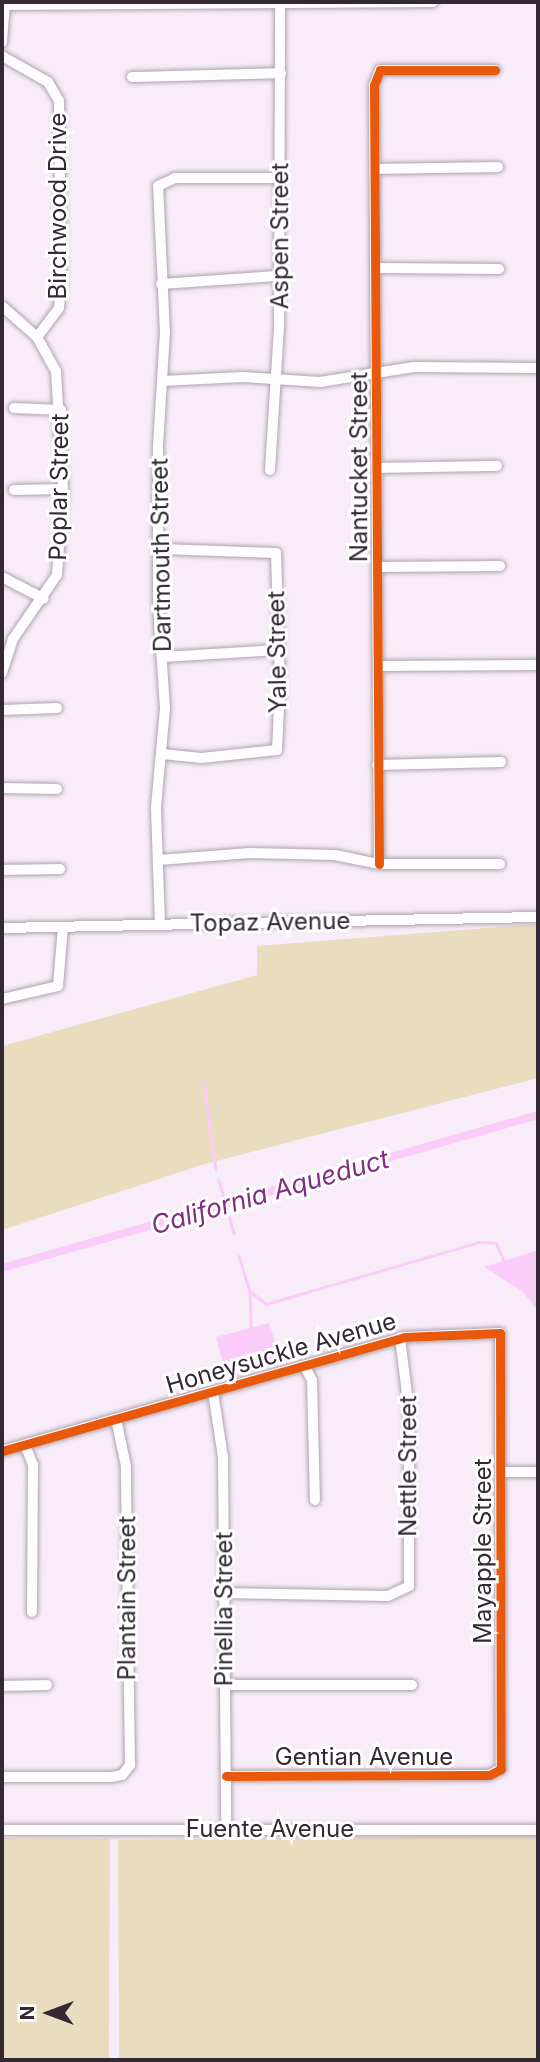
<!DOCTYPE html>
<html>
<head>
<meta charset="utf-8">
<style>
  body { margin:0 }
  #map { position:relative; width:540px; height:2062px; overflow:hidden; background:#f8ecf8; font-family:Inter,sans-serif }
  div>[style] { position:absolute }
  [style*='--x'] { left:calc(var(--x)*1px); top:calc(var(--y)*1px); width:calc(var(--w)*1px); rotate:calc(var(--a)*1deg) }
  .green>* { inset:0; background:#eadcbf }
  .water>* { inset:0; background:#faccf9 }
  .stream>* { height:2.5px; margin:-1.25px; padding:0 1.25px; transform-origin:1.25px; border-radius:1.25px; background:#faccf9 }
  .canal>* { height:8px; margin:-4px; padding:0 4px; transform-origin:4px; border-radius:4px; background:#faccf9 }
  .roads { filter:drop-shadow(0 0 2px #aea3ad) drop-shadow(0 0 2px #aea3ad) }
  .minor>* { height:10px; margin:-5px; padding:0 5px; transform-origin:5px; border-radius:5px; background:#fefcfe }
  .cycleway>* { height:9px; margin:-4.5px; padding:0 4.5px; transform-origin:4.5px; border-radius:4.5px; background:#e8590c }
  span { translate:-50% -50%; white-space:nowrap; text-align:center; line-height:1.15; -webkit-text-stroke:6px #fff; paint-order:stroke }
  .street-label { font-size:24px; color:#332833 }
  .water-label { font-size:26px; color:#822c82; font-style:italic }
  .frame { position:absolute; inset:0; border:4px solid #332833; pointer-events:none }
  .north { position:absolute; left:14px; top:1978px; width:70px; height:70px; -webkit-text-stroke:5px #fff; paint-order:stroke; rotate:270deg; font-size:19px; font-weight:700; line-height:28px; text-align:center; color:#332833 }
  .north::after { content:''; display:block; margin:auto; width:24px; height:32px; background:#332833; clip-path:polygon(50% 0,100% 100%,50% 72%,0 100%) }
</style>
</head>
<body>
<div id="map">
  <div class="green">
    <i style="clip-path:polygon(538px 924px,538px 1078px,205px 1164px,2px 1230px,2px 1046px,257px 975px,257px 946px)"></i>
    <i style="clip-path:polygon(538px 1835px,538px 2060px,119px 2060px,118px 1840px)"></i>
    <i style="clip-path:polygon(2px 1838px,110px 1839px,109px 2060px,2px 2060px)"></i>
  </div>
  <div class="water">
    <i style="clip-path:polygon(538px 1250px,538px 1311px,522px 1291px,484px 1267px)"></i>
    <i style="clip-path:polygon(269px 1323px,282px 1363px,227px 1378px,216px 1337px)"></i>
  </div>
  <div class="stream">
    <i style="--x:204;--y:1083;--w:87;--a:82.1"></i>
    <i style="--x:219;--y:1180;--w:55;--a:74.2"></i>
    <i style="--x:239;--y:1256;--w:37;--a:73"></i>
    <i style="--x:250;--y:1291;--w:21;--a:39"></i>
    <i style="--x:266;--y:1304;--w:222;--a:-16.2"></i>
    <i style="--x:479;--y:1242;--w:17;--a:3"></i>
    <i style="--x:496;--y:1243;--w:19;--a:65"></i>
    <i style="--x:250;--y:1291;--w:37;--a:88"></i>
  </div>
  <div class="canal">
    <i style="--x:2;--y:1268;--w:557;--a:-15.93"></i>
  </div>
  <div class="roads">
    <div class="minor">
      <i style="--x:2;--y:5;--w:431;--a:-0.4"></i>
      <i style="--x:2;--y:42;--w:40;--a:-85.7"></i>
      <i style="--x:2;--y:56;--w:53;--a:29.5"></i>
      <i style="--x:48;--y:82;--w:22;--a:60"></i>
      <i style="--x:59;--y:101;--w:187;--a:89.4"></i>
      <i style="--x:61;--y:288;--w:20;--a:96"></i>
      <i style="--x:59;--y:308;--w:36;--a:127"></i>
      <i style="--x:132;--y:77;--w:149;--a:-1.5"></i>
      <i style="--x:376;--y:169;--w:122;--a:-0.9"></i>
      <i style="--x:376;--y:268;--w:123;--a:0.5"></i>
      <i style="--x:161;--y:284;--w:116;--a:-3.9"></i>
      <i style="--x:2;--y:306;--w:47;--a:41.5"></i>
      <i style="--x:37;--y:337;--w:39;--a:61"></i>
      <i style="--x:56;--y:371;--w:118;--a:86.6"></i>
      <i style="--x:63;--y:489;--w:86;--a:94"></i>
      <i style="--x:57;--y:575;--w:78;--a:124.5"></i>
      <i style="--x:13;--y:639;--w:36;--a:108"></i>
      <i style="--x:162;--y:381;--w:81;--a:-2.8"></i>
      <i style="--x:243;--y:377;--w:77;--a:3.7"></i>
      <i style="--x:320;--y:382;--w:95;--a:-9.1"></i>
      <i style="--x:414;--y:367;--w:124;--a:0.5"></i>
      <i style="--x:14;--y:408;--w:47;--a:2.4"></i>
      <i style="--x:379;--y:468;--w:118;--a:-1"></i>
      <i style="--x:270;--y:470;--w:144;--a:-86.4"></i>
      <i style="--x:279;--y:326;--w:324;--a:-89.8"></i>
      <i style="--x:14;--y:490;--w:49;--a:-1.2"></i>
      <i style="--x:161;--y:549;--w:115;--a:2"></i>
      <i style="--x:276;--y:553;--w:133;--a:88.3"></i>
      <i style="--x:280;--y:686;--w:64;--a:92.7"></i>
      <i style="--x:277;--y:750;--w:76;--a:174"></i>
      <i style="--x:201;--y:758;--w:39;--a:-174"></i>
      <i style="--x:378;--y:567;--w:122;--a:-0.5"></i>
      <i style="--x:2;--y:577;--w:47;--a:27.6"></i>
      <i style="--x:163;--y:657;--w:115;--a:-3.5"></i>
      <i style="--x:380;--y:666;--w:158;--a:-0.4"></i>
      <i style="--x:2;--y:710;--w:55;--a:-2.1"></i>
      <i style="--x:377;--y:765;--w:124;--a:-1.4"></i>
      <i style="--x:2;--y:788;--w:55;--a:1"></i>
      <i style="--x:159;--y:860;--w:91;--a:-4.4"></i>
      <i style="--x:250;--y:853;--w:85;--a:1.3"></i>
      <i style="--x:335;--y:855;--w:45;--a:11.6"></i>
      <i style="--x:379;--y:864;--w:121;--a:0"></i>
      <i style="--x:379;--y:864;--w:779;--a:-90.37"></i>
      <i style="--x:374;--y:85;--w:16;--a:-68"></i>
      <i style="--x:380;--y:70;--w:115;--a:0"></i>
      <i style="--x:2;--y:870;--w:58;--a:-1"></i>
      <i style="--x:160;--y:924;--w:117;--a:-92"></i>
      <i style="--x:156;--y:807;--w:99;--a:-84.8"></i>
      <i style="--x:165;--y:708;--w:103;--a:-93.9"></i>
      <i style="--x:158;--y:605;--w:159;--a:-90"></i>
      <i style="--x:158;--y:446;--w:113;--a:-86.5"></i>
      <i style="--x:165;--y:333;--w:147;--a:-92.7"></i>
      <i style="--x:158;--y:186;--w:19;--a:-25"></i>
      <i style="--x:175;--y:178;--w:105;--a:0"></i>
      <i style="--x:2;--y:928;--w:536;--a:-1.18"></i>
      <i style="--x:2;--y:999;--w:57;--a:-13.1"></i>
      <i style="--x:58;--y:986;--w:59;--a:-85.2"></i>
      <i style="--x:305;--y:1367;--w:15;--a:62"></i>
      <i style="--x:312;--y:1380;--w:120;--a:88.6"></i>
      <i style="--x:213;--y:1392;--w:66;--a:81.3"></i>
      <i style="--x:223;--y:1457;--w:371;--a:89.5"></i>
      <i style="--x:25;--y:1445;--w:22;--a:68"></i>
      <i style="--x:33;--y:1465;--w:147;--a:90.4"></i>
      <i style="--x:2;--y:1451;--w:418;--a:-15.8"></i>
      <i style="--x:404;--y:1337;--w:96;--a:-2.4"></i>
      <i style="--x:500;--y:1333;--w:436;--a:89.9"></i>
      <i style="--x:501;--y:1769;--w:13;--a:153"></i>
      <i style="--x:489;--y:1775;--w:263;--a:179.8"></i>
      <i style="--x:501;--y:1472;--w:37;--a:0"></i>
      <i style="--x:223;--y:1593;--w:165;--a:1"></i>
      <i style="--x:388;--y:1596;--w:23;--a:-25"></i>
      <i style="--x:409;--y:1586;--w:176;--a:-90"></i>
      <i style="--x:409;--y:1410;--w:73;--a:-97.1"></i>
      <i style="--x:224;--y:1685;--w:188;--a:0"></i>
      <i style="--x:2;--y:1686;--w:45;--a:-1.3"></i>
      <i style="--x:2;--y:1777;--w:109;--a:0"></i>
      <i style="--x:111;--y:1777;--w:11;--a:-10"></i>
      <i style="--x:122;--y:1775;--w:13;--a:-51"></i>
      <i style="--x:130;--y:1765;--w:299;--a:-90.8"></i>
      <i style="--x:126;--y:1466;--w:48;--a:-102"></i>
      <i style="--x:2;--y:1830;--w:536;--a:0"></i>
    </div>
  </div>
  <div class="cycleway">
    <i style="--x:379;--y:864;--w:779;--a:-90.37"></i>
    <i style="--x:374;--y:85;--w:16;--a:-68"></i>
    <i style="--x:380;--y:70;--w:115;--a:0"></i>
    <i style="--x:2;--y:1451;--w:418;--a:-15.8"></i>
    <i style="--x:404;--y:1337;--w:96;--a:-2.4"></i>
    <i style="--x:500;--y:1333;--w:436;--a:89.9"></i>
    <i style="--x:501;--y:1769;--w:13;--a:153"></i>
    <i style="--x:489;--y:1775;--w:263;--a:179.8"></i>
  </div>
  <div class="street-label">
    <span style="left:58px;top:206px;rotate:-90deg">Birchwood Drive</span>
    <span style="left:280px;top:236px;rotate:-90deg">Aspen Street</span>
    <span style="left:359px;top:467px;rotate:-90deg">Nantucket Street</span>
    <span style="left:59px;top:487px;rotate:-89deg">Poplar Street</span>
    <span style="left:161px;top:555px;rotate:-91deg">Dartmouth Street</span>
    <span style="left:277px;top:652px;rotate:-91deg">Yale Street</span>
    <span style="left:270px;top:922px;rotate:-1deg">Topaz Avenue</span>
    <span style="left:281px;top:1353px;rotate:-16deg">Honeysuckle Avenue</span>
    <span style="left:408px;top:1466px;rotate:-90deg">Nettle Street</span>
    <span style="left:483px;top:1551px;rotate:-90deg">Mayapple Street</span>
    <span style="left:127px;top:1598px;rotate:-90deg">Plantain Street</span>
    <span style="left:224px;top:1609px;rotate:-90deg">Pinellia Street</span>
    <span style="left:364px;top:1757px">Gentian Avenue</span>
    <span style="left:270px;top:1829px">Fuente Avenue</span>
  </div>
  <div class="water-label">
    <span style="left:270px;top:1192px;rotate:-16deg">California Aqueduct</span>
  </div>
  <div class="frame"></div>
  <div class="north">N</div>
</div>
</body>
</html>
